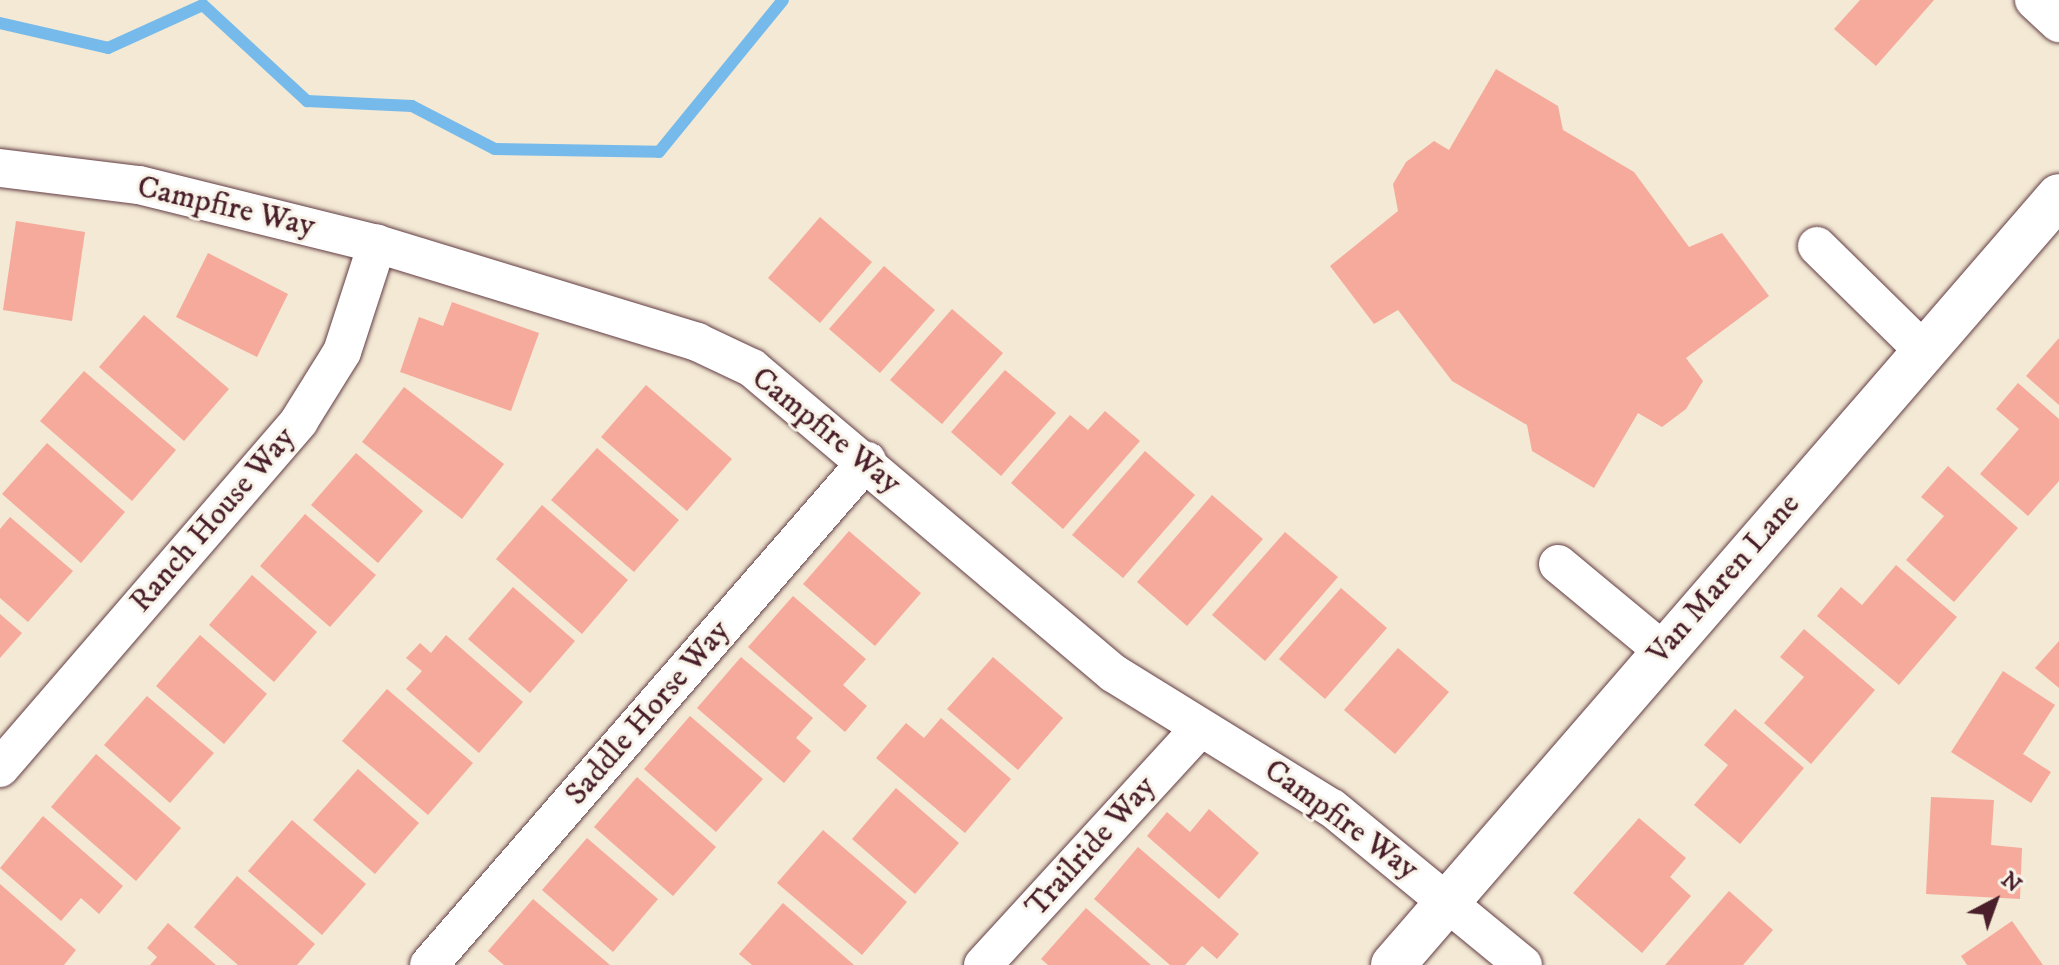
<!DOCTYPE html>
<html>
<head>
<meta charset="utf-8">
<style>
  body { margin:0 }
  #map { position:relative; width:2059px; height:965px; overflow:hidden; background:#f3e9d4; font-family:"IM FELL DW Pica",serif }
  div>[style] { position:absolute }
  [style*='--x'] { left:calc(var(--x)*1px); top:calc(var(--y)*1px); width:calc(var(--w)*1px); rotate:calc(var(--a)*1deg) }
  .stream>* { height:12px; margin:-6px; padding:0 6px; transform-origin:6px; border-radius:6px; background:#75baeb }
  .building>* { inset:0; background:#f6aa9c }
  .roads { filter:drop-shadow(0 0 2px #633d44) drop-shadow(0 0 2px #633d44) }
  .minor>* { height:38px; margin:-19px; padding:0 19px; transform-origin:19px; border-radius:19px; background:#fff }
  .major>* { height:44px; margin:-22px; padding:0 22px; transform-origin:22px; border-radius:22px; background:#fff }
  span { translate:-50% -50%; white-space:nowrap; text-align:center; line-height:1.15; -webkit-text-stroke:6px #f7f3e8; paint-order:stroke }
  .street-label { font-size:32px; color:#4a1f2b }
  .north { position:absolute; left:1955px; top:861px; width:80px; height:80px; -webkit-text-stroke:6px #f7f3e8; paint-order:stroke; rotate:41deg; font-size:22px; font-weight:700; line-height:32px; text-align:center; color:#4a1f2b }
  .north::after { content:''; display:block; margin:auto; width:28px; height:36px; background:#4a1f2b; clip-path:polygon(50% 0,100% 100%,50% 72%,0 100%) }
</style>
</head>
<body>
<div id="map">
  <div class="stream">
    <i style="--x:0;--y:23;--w:111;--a:13"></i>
    <i style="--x:108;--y:48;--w:104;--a:-24.4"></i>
    <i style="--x:203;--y:5;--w:142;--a:42.7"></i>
    <i style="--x:307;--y:101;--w:105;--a:2.7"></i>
    <i style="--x:412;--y:106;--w:93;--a:27.4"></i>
    <i style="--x:495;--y:149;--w:164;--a:1"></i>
    <i style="--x:659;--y:152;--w:196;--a:-50.8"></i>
  </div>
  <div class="building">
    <i style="clip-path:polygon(1860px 0,1934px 0,1876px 66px,1834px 29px)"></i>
    <i style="clip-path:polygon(1496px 69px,1558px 106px,1563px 130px,1634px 172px,1689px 247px,1722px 233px,1769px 296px,1686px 358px,1703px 381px,1686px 409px,1662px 427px,1638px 413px,1594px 488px,1532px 451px,1527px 425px,1452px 381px,1398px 310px,1374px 324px,1330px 266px,1398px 211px,1393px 184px,1406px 162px,1434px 141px,1449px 150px)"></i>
    <i style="clip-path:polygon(820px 217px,872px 262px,820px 323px,768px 278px)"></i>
    <i style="clip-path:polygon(16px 221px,85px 232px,72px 321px,3px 310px)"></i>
    <i style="clip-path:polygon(208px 253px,288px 294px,257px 357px,176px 317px)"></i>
    <i style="clip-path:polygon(884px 266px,935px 310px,880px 373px,829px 329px)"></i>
    <i style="clip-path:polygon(452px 302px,539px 333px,511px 411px,400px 372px,419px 317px,443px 326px)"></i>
    <i style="clip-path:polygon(952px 309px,1003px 353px,942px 424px,890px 380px)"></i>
    <i style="clip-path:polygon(144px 315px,229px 389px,184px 441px,99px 367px)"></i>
    <i style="clip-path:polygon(2059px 338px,2059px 405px,2026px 376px)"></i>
    <i style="clip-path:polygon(1005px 370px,1056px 413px,1001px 476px,951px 432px)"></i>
    <i style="clip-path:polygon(84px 371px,176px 450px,132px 501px,40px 421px)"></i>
    <i style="clip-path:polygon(2018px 383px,2059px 419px,2059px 481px,2028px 516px,1980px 474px,2019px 429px,1996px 409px)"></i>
    <i style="clip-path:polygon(646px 385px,732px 459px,687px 511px,601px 437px)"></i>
    <i style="clip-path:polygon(404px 387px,504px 464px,462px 519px,362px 442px)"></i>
    <i style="clip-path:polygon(1105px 411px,1140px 441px,1063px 529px,1011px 483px,1070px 415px,1088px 430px)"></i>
    <i style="clip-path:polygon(47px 443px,125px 512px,81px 563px,2px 494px)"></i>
    <i style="clip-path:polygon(597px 448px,679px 520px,634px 572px,551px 500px)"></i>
    <i style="clip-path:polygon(1145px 451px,1195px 495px,1123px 578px,1072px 535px)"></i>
    <i style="clip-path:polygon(356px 453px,423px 511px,378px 563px,311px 505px)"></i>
    <i style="clip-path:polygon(1948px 466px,2018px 528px,1954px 602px,1906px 560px,1944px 516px,1921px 497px)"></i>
    <i style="clip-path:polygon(1212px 495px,1263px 539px,1187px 626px,1137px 582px)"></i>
    <i style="clip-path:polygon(542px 505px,628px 580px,582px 634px,496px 559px)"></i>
    <i style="clip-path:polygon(305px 514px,376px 575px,330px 627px,260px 566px)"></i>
    <i style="clip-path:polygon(10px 517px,73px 571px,28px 622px,0 598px,0 529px)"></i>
    <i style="clip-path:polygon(849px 531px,921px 593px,875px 646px,803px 584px)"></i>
    <i style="clip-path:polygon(1285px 532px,1338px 577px,1265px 661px,1212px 615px)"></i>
    <i style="clip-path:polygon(1896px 565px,1957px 617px,1899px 685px,1817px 616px,1841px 587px,1862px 605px)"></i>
    <i style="clip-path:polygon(252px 575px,317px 632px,274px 682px,209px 625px)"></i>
    <i style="clip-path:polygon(513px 587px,575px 641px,530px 693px,468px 639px)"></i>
    <i style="clip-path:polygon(1341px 588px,1387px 628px,1325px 699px,1279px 659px)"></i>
    <i style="clip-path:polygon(793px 596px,866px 659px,843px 685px,867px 706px,845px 732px,748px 647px)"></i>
    <i style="clip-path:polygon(0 614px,22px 633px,0 658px)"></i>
    <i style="clip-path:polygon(1804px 629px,1875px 690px,1811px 764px,1764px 723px,1804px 677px,1780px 657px)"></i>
    <i style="clip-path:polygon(200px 635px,267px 694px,224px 744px,156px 686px)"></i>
    <i style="clip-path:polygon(446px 635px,523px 702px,479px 753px,406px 689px,422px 671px,406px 658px,420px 643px,431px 653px)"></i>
    <i style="clip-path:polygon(2059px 641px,2059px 688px,2035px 668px)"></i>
    <i style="clip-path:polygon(1398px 648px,1449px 692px,1395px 754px,1344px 710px)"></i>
    <i style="clip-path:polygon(741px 657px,813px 718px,796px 738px,811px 751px,784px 783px,697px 708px)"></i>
    <i style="clip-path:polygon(993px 657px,1063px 718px,1018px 770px,947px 709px)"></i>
    <i style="clip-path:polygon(2003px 671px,2055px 705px,2023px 754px,2051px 772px,2031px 803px,1951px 752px)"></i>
    <i style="clip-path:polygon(387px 689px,473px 763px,428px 815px,342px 741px)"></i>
    <i style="clip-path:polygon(147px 696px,214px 753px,170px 803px,104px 745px)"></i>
    <i style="clip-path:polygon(1735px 709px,1804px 768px,1740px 844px,1694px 805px,1728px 765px,1704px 745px)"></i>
    <i style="clip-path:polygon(690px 716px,763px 779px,716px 832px,644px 769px)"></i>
    <i style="clip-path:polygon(941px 718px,1011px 779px,965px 833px,876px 758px,906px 723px,924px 738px)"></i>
    <i style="clip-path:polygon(96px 754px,181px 828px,136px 881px,51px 807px)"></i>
    <i style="clip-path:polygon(358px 769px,419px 823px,375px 874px,313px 820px)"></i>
    <i style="clip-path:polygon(637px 777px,716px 847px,673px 896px,594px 827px)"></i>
    <i style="clip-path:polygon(896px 788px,959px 843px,915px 894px,852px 839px)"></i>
    <i style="clip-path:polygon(1931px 797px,1994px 800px,1991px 845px,2022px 848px,2020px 899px,1926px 894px)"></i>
    <i style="clip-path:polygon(1209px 809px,1259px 853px,1219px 899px,1147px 836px,1167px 812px,1190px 832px)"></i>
    <i style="clip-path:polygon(43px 816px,123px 886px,99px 914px,81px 898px,61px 921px,0 868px)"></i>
    <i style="clip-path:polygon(1639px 818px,1686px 858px,1670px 877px,1691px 896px,1642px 953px,1573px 893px)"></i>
    <i style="clip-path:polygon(292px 820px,366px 884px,322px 935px,248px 871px)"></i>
    <i style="clip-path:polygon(823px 830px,907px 902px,862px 955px,777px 883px)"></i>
    <i style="clip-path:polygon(587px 838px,658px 899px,613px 952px,542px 890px)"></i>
    <i style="clip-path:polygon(1138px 847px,1239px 934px,1217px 959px,1202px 946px,1185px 965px,1170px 965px,1094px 899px)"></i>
    <i style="clip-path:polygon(237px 876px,315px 944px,297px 965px,238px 965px,194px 927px)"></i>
    <i style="clip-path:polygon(0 884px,76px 950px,64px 965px,0 965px)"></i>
    <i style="clip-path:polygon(1729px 891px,1773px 930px,1743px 965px,1665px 965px)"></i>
    <i style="clip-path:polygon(533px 899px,610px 965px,504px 965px,488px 951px)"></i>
    <i style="clip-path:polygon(783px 903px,854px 965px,752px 965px,739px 954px)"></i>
    <i style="clip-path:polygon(1086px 908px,1151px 965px,1048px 965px,1041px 959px)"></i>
    <i style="clip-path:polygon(2012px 921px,2043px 965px,1967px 965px,1961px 956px)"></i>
    <i style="clip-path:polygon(168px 923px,216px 965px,150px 965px,157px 957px,147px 948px)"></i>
  </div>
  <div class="roads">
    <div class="minor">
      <i style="--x:2034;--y:0;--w:34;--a:43"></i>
      <i style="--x:0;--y:168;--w:140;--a:7"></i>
      <i style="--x:139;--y:185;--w:245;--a:13.9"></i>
      <i style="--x:377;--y:244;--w:335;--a:17"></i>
      <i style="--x:697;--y:342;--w:61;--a:25.3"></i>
      <i style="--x:752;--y:368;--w:473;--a:40.2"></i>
      <i style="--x:1113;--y:673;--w:257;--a:31.7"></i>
      <i style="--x:1332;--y:808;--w:247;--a:39.4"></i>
      <i style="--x:1817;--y:246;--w:150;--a:44.5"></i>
      <i style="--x:1558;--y:564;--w:135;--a:39.6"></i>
      <i style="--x:0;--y:768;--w:458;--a:-49.2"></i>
      <i style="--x:299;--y:421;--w:81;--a:-58.1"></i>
      <i style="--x:342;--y:352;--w:114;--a:-72"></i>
      <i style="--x:429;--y:965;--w:668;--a:-49.01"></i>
      <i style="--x:983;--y:965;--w:321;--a:-47.5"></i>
    </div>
    <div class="major">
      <i style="--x:1393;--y:965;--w:1017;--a:-49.11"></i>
    </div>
  </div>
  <div class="street-label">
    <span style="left:226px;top:207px;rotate:13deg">Campfire Way</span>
    <span style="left:826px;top:431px;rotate:39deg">Campfire Way</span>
    <span style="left:213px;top:520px;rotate:-49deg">Ranch House Way</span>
    <span style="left:1724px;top:579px;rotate:-49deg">Van Maren Lane</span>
    <span style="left:648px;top:713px;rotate:-49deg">Saddle Horse Way</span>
    <span style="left:1341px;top:820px;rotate:36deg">Campfire Way</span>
    <span style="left:1091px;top:847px;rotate:-48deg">Trailride Way</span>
  </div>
  <div class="north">N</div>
</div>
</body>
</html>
